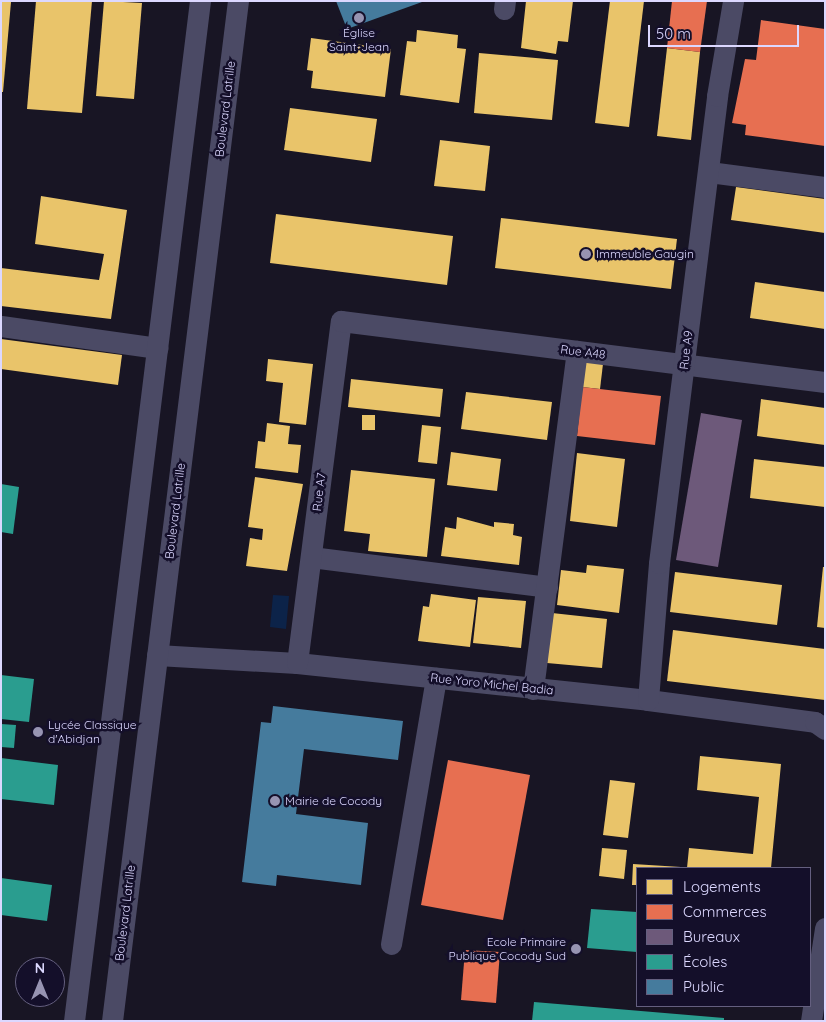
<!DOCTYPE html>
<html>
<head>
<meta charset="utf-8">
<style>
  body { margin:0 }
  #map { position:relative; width:826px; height:1022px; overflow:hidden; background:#181524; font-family:Quicksand,sans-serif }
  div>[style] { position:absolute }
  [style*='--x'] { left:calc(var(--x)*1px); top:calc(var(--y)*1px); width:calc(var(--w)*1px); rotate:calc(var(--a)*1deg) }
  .water>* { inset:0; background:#0c2349 }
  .homes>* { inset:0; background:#e9c46a }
  .shops>* { inset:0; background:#e76f51 }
  .offices>* { inset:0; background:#6d597a }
  .schools>* { inset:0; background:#2a9d8f }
  .public>* { inset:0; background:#457b9d }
  .minor>* { height:21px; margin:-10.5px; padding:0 10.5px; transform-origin:10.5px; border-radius:10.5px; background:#4b4a65 }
  .dots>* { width:14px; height:14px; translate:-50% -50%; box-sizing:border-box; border:2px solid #140f2a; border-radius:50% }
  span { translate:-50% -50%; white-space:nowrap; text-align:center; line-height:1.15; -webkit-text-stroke:5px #140f2a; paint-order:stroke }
  .poi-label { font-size:12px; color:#dcd8ff }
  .left { translate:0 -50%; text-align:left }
  .right { translate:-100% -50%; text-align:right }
  .street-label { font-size:12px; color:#dcd8ff }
  .frame { position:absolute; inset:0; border:2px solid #dcd8ff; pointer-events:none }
  .legend { position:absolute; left:636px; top:867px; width:175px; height:140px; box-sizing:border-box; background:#140f2a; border:1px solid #645f7f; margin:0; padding:6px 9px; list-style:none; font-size:15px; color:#dcd8ff }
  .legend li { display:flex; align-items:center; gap:10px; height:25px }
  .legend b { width:25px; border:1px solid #645f7f }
  .north { position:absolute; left:15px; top:957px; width:50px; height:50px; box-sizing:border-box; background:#140f2a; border:1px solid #645f7f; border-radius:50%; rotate:0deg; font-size:14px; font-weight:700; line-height:20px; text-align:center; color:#dcd8ff }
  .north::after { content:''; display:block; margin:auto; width:18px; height:22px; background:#9794b2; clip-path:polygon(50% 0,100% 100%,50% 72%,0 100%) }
  .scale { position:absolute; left:648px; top:25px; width:151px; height:22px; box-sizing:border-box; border:2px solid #dcd8ff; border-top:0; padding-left:6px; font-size:15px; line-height:18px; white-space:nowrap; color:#dcd8ff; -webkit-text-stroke:4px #140f2a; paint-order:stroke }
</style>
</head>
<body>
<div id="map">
  <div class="water">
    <i style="clip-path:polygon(273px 595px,289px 596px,286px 629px,270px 627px)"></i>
  </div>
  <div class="homes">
    <i style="clip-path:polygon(1px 1px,11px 2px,3px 92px,1px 92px)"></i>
    <i style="clip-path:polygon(36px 1px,92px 1px,82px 113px,27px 109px)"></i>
    <i style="clip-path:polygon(104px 1px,142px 3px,134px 99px,96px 96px)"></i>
    <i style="clip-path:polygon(526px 1px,573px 1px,568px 42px,558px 41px,556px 54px,521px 48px)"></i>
    <i style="clip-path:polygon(610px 1px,644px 1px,629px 127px,595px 123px)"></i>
    <i style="clip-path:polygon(417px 30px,458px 35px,457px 48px,466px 49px,459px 103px,400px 95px,407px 41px,416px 42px)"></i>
    <i style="clip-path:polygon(311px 38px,391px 49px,385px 97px,311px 88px,313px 71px,307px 70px)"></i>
    <i style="clip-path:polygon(667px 48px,700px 52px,691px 140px,657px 136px)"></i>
    <i style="clip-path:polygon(479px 53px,558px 60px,552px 120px,474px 113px)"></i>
    <i style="clip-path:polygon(290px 108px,377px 119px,371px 162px,284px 150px)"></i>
    <i style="clip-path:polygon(440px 140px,490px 146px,485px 191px,434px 186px)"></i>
    <i style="clip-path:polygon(736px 187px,825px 199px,825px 233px,731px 220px)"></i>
    <i style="clip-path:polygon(41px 196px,127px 210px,111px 319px,1px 306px,1px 268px,99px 280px,104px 254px,35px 244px)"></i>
    <i style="clip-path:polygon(276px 214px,453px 236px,447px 285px,270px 263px)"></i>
    <i style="clip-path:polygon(501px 218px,677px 239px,671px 289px,495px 268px)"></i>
    <i style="clip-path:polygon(755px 282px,825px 292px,825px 329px,750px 318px)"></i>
    <i style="clip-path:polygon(1px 339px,122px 355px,118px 385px,1px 369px)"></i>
    <i style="clip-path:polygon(268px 359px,313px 364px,306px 425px,279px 422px,283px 383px,266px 381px)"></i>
    <i style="clip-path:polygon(585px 362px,603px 364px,600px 389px,582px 387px)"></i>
    <i style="clip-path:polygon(351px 379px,443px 389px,440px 417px,348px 407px)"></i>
    <i style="clip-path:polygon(466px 392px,552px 402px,547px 440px,461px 429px)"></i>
    <i style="clip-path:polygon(761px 399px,825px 408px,825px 445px,757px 436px)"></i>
    <i style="clip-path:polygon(362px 415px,375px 415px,375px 430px,362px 430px)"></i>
    <i style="clip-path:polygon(267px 423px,290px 426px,288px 444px,301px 445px,298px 473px,255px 468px,258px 441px,265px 442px)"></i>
    <i style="clip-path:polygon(422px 425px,441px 427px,437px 464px,418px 462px)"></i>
    <i style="clip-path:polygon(451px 452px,501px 459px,497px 491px,447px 485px)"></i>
    <i style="clip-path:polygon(577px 453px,625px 459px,617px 527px,570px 521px)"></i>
    <i style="clip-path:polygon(754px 459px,825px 467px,825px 507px,750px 498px)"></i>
    <i style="clip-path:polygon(351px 470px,435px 479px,427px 557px,368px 551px,370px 534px,344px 531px)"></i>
    <i style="clip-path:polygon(255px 477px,303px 484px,287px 571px,246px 566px,250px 538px,262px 540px,263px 529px,248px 527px)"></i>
    <i style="clip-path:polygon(457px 517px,494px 527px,494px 522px,514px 524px,513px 535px,522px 537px,519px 565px,441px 556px,445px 527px,456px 529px)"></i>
    <i style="clip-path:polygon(587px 565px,624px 569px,619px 613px,557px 605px,561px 570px,586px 573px)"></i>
    <i style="clip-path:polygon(823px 567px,825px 567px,825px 628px,817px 627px)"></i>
    <i style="clip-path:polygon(675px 572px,782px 585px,777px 625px,670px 612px)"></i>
    <i style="clip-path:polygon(431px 594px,476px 600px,470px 647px,418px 641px,423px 606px,429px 607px)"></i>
    <i style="clip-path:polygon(478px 597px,526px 601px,521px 648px,473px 643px)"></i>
    <i style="clip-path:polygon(552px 613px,607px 619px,602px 668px,547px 663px)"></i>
    <i style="clip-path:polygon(673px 630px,825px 649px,825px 700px,667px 681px)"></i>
    <i style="clip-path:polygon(700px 756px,781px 764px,771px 868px,687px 868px,689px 848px,753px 854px,759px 797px,697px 790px)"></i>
    <i style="clip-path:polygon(610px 780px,635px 783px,628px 838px,603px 835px)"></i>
    <i style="clip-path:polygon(602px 848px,627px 850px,624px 879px,599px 876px)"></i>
    <i style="clip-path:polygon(633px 864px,681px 867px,680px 868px,637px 868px,637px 885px,632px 885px)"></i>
  </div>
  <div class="shops">
    <i style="clip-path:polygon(672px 1px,707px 1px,700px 52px,667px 48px)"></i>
    <i style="clip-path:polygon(761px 20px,825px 29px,825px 146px,745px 135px,746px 125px,732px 123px,745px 59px,756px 60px)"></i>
    <i style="clip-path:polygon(582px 387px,661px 396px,655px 445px,577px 436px)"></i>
    <i style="clip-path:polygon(448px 760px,530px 775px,503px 920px,421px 905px)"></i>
    <i style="clip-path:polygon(465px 950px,500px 952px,496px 1003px,461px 1000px)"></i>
  </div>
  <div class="offices">
    <i style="clip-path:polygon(701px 413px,742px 420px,718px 567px,676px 560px)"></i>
  </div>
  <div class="schools">
    <i style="clip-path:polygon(1px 484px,19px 487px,13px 534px,1px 532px)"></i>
    <i style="clip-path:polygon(1px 675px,34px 679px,29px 722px,1px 719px)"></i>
    <i style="clip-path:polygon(1px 724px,16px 725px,14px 748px,1px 747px)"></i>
    <i style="clip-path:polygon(1px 758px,58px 765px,54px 805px,1px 799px)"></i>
    <i style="clip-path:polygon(1px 878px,52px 885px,47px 921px,1px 915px)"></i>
    <i style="clip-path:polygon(591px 909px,637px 912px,637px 952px,587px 948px)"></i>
    <i style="clip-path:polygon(534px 1002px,724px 1018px,724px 1021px,532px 1021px)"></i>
  </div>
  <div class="public">
    <i style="clip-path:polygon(336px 1px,422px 1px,422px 2px,347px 29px)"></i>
    <i style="clip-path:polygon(273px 706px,403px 721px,398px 760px,304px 749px,296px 814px,368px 823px,361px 885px,277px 875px,276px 886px,242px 882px,261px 722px,271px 723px)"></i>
  </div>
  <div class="minor">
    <i style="--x:504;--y:9;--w:8;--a:-83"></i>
    <i style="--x:709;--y:172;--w:117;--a:7.4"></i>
    <i style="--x:1;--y:326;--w:158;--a:8"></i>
    <i style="--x:311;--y:557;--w:238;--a:7.2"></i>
    <i style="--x:157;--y:655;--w:140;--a:3.3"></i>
    <i style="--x:297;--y:663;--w:353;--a:6"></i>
    <i style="--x:648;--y:700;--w:168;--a:7.5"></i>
    <i style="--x:815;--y:722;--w:12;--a:35"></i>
    <i style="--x:297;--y:663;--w:345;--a:-82.7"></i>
    <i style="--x:341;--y:321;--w:488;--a:7.2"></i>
    <i style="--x:533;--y:689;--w:341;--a:-82.6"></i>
    <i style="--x:648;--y:700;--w:137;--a:-85.4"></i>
    <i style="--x:659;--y:563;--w:471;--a:-82.9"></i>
    <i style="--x:717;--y:96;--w:96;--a:-80.4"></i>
    <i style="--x:391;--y:944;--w:270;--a:-80.4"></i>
    <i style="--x:74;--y:1021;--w:1028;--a:-82.96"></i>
    <i style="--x:112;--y:1021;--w:1028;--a:-82.96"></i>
    <i style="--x:811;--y:1021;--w:94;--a:-81.4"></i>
  </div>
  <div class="dots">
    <i style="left:359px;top:18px;background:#9794b2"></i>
    <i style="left:586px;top:254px;background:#9794b2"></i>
    <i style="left:38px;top:732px;background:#9794b2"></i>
    <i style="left:275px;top:801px;background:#9794b2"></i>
    <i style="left:576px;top:949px;background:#9794b2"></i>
  </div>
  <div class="poi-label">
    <span style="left:359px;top:40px">Église<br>Saint-Jean</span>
    <span class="left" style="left:596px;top:254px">Immeuble Gaugin</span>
    <span class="left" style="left:48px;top:732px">Lycée Classique<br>d'Abidjan</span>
    <span class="left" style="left:285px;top:801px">Mairie de Cocody</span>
    <span class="right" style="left:566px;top:949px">Ecole Primaire<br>Publique Cocody Sud</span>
  </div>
  <div class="street-label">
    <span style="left:225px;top:109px;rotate:-83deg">Boulevard Latrille</span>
    <span style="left:686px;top:350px;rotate:-83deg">Rue A9</span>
    <span style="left:583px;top:352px;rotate:7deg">Rue A48</span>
    <span style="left:319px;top:492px;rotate:-83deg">Rue A7</span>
    <span style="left:175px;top:511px;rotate:-83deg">Boulevard Latrille</span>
    <span style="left:492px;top:684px;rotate:6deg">Rue Yoro Michel Badia</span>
    <span style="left:125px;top:913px;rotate:-83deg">Boulevard Latrille</span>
  </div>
  <div class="frame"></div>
  <ul class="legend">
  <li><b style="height:14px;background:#e9c46a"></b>Logements</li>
  <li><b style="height:14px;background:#e76f51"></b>Commerces</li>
  <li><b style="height:14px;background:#6d597a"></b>Bureaux</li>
  <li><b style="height:14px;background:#2a9d8f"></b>Écoles</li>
  <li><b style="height:14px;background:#457b9d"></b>Public</li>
  </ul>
  <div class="north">N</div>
  <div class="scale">50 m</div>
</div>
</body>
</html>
